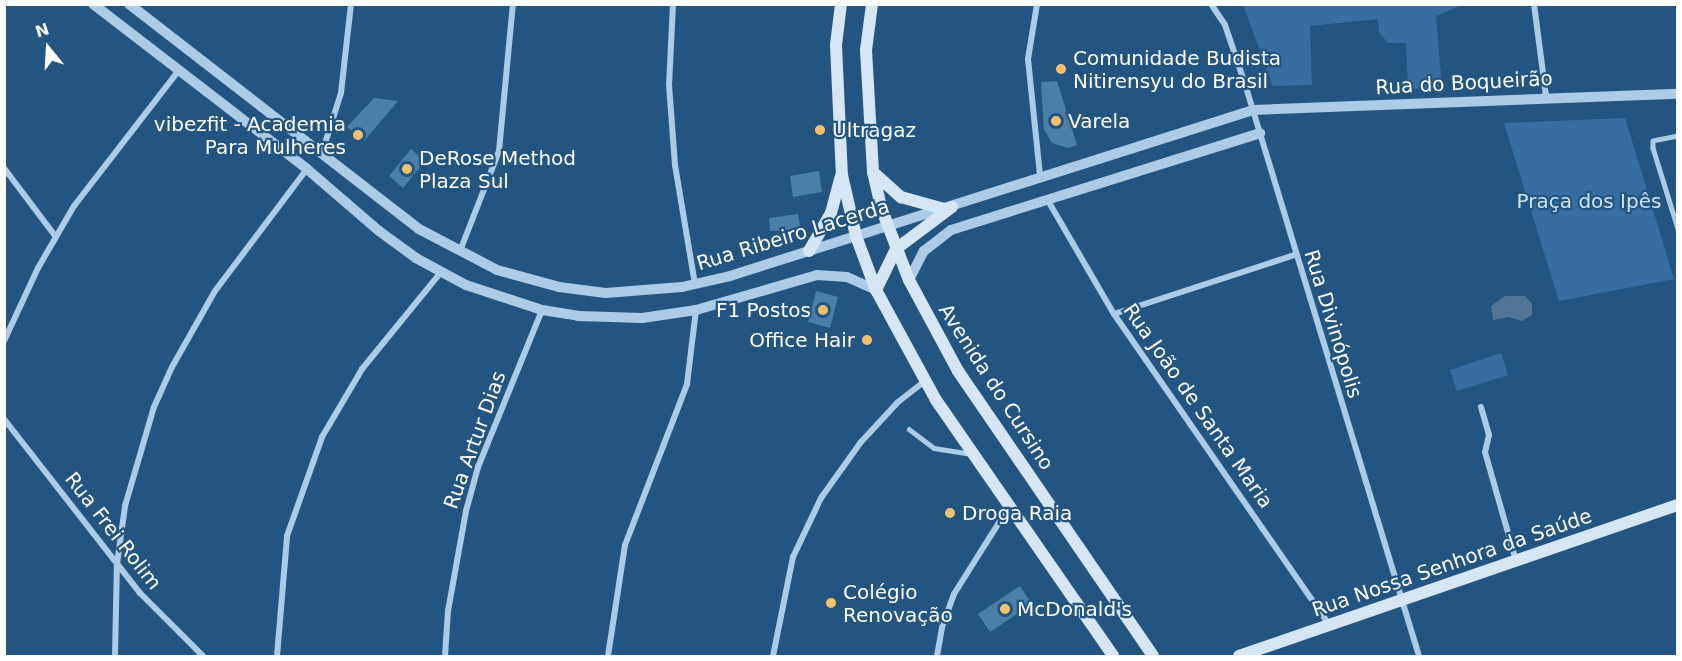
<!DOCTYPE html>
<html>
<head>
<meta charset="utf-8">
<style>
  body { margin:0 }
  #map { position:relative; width:1682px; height:661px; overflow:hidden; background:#245581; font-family:"DejaVu Sans",sans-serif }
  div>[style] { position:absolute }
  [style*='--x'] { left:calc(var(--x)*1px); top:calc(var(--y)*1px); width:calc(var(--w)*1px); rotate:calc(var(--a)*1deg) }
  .green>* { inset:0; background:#386e9f }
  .water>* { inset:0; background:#527595 }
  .building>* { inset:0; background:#4c7eaa }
  .service>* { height:4.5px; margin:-2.25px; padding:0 2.25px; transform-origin:2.25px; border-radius:2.25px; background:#abcbe7 }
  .minor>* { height:6px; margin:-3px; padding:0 3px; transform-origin:3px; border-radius:3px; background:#abcbe7 }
  .tertiary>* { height:10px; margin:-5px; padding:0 5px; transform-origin:5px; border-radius:5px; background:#abcbe7 }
  .secondary>* { height:12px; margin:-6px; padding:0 6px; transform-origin:6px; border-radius:6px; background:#d5e6f6 }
  .dots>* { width:16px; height:16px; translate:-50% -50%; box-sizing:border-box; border:3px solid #245581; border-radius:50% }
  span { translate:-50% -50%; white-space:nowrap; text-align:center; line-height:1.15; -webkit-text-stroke:4.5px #245581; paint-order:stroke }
  .poi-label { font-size:20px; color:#fff }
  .left { translate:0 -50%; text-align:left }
  .right { translate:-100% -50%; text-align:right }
  .street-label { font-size:20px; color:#fff }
  .park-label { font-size:20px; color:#cee3f6 }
  .frame { position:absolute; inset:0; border:6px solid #fff; pointer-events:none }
  .north { position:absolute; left:18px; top:18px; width:60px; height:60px; -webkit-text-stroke:4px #245581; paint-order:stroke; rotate:342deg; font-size:16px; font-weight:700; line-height:24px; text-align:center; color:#fff }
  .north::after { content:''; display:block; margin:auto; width:21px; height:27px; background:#fff; clip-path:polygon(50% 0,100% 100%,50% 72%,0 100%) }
</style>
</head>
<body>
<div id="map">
  <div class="green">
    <i style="clip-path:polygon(1243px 5px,1463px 5px,1436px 16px,1442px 88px,1408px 89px,1406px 43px,1388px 43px,1379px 32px,1378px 19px,1310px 26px,1312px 85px,1273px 86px)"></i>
    <i style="clip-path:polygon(1625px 118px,1674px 279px,1559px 301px,1504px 123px)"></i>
    <i style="clip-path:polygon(1501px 353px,1508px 375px,1457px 391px,1450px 370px)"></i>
  </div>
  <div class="water">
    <i style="clip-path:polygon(1505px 296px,1525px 296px,1532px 304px,1532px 315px,1522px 321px,1508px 317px,1493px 320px,1491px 306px)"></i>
  </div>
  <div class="building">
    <i style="clip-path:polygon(1057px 81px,1077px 145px,1068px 148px,1052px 143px,1044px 130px,1041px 82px)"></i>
    <i style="clip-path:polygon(374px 98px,398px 101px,364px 141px,347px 127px)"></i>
    <i style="clip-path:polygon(411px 149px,425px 161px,403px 188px,389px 176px)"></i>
    <i style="clip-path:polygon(819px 171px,822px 192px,793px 197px,790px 176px)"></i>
    <i style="clip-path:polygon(798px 214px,801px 230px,770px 231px,769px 218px)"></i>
    <i style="clip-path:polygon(816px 291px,838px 297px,830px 328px,808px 322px)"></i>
    <i style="clip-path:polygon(1020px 586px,1032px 604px,990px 632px,978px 614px)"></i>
  </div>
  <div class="service">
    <i style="--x:1678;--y:136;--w:25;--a:169"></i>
    <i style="--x:1653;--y:141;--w:7;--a:90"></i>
    <i style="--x:1653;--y:148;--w:85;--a:72.8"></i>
    <i style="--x:909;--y:429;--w:31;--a:37"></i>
    <i style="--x:934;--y:448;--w:38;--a:9"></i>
  </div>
  <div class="minor">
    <i style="--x:673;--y:4;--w:81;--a:92.8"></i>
    <i style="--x:669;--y:85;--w:80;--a:85.7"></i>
    <i style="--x:675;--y:165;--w:121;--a:80.5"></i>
    <i style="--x:1037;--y:4;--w:56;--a:99.3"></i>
    <i style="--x:1028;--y:59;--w:118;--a:84.1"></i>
    <i style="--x:1211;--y:4;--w:25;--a:56"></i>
    <i style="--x:1225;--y:25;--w:62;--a:71.3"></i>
    <i style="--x:1245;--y:84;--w:598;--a:73.08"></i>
    <i style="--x:1534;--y:4;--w:93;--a:82.6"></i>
    <i style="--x:322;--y:153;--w:63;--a:-72.4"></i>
    <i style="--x:341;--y:93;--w:90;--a:-83.6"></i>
    <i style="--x:4;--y:168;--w:86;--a:53"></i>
    <i style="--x:1047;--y:199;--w:133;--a:59.8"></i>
    <i style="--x:1114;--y:314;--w:378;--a:55.3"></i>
    <i style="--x:460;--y:251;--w:107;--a:-68.7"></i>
    <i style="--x:499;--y:151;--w:148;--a:-84.6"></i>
    <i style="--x:1114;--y:314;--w:190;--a:-18.1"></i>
    <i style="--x:4;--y:341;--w:81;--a:-65"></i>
    <i style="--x:38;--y:268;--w:72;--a:-59.9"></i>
    <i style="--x:74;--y:206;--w:172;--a:-52.3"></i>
    <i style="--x:1481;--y:407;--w:29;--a:74"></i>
    <i style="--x:1489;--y:435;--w:17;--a:103"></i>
    <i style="--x:1485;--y:452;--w:113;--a:74.1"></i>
    <i style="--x:4;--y:419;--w:221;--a:52"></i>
    <i style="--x:140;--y:593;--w:89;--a:45"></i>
    <i style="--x:115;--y:656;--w:92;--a:-88.8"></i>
    <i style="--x:117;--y:564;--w:59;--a:-82.1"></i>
    <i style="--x:125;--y:506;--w:103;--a:-73.7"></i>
    <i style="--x:154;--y:407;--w:44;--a:-65.8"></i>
    <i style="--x:172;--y:367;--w:87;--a:-60.5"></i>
    <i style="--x:215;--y:291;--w:153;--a:-53"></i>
    <i style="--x:277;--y:656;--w:120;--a:-85.2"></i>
    <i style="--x:287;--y:536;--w:105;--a:-70.5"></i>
    <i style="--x:322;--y:437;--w:79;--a:-59.5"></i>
    <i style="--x:362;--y:369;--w:125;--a:-50.8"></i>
    <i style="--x:445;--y:656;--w:45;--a:-86.2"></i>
    <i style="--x:448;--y:611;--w:102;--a:-79.8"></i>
    <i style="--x:466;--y:511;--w:46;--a:-74.7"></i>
    <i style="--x:478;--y:467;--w:170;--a:-67.8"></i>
    <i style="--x:608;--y:656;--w:112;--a:-81.3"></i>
    <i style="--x:625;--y:545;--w:173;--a:-68.9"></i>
    <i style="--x:687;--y:384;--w:75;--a:-83.1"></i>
    <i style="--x:773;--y:656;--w:101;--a:-78.6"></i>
    <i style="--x:793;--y:557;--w:65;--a:-64.6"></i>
    <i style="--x:821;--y:498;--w:69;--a:-54.5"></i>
    <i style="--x:861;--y:442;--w:54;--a:-47.2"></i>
    <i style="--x:898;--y:402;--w:34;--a:-38"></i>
    <i style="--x:937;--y:656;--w:29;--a:-80"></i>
    <i style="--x:942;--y:627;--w:35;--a:-70"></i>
    <i style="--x:954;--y:594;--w:105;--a:-57.8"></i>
  </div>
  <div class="tertiary">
    <i style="--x:93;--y:4;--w:270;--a:37.6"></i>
    <i style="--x:307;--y:169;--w:95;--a:40.7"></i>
    <i style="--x:379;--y:231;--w:46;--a:36.1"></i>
    <i style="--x:416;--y:258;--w:57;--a:28.4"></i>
    <i style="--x:466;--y:285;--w:80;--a:18.2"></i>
    <i style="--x:542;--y:310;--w:36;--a:9"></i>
    <i style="--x:578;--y:316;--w:64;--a:1.8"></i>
    <i style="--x:642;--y:318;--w:55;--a:-8.4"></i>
    <i style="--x:696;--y:310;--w:126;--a:-16.1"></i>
    <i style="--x:817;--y:275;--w:30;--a:4"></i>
    <i style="--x:847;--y:277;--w:32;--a:24"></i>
    <i style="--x:129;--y:4;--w:367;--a:37.8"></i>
    <i style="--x:419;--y:229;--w:88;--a:27.7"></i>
    <i style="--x:497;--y:270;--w:64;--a:15.3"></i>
    <i style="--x:559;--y:287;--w:47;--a:7.3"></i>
    <i style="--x:606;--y:293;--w:76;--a:-4.5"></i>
    <i style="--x:682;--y:287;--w:49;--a:-12.9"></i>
    <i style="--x:730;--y:276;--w:549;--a:-17.61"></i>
    <i style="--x:1253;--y:110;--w:425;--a:-2.2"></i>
    <i style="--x:909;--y:280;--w:33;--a:-63"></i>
    <i style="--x:924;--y:251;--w:34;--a:-38"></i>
    <i style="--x:951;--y:230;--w:324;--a:-17.4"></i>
  </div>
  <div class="secondary">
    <i style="--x:841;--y:4;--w:41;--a:97"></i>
    <i style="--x:836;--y:45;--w:130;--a:87.4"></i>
    <i style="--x:842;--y:175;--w:63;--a:77.1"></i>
    <i style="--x:856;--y:236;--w:58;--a:69.7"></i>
    <i style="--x:876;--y:290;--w:125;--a:61.4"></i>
    <i style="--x:936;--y:400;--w:311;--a:55.3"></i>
    <i style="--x:872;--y:4;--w:46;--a:97.4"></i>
    <i style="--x:866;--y:50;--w:122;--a:86.7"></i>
    <i style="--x:873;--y:172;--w:39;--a:77"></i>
    <i style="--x:882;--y:210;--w:75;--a:68.9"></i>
    <i style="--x:909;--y:280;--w:103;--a:61.7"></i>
    <i style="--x:958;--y:371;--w:345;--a:55.6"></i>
    <i style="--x:873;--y:172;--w:38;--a:42"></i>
    <i style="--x:901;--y:197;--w:45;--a:15.6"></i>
    <i style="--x:809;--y:251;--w:44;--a:-59.9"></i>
    <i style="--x:831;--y:213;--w:38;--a:-75"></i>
    <i style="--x:876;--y:290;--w:46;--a:-64"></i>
    <i style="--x:896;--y:249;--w:70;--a:-36.9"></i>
    <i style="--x:1239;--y:656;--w:464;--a:-19"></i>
  </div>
  <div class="dots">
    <i style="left:1061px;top:69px;background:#f2c16e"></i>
    <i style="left:1056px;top:121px;background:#f2c16e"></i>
    <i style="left:820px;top:130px;background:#f2c16e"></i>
    <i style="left:358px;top:135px;background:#f2c16e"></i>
    <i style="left:407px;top:169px;background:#f2c16e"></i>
    <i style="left:823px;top:310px;background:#f2c16e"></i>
    <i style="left:867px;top:340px;background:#f2c16e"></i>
    <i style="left:950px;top:513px;background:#f2c16e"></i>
    <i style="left:831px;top:603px;background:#f2c16e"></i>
    <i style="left:1005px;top:609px;background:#f2c16e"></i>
  </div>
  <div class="poi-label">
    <span class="left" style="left:1073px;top:70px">Comunidade Budista<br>Nitirensyu do Brasil</span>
    <span class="left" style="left:1068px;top:121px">Varela</span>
    <span class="right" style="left:346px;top:136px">vibezfit - Academia<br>Para Mulheres</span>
    <span class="left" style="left:832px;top:130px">Ultragaz</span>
    <span class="left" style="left:419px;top:170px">DeRose Method<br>Plaza Sul</span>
    <span class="right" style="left:811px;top:310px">F1 Postos</span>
    <span class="right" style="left:855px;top:340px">Office Hair</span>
    <span class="left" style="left:962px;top:513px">Droga Raia</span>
    <span class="left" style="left:843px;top:604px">Colégio<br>Renovação</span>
    <span class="left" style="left:1017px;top:609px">McDonald's</span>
  </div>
  <div class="street-label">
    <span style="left:1464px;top:83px;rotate:-3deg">Rua do Boqueirão</span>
    <span style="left:793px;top:235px;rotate:-17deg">Rua Ribeiro Lacerda</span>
    <span style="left:1333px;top:324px;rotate:73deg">Rua Divinópolis</span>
    <span style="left:996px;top:387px;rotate:57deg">Avenida do Cursino</span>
    <span style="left:1198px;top:406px;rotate:55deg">Rua João de Santa Maria</span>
    <span style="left:475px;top:440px;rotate:-70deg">Rua Artur Dias</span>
    <span style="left:113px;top:531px;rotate:52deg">Rua Frei Rolim</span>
    <span style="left:1452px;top:563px;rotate:-19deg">Rua Nossa Senhora da Saúde</span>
  </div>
  <div class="park-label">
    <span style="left:1589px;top:201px">Praça dos Ipês</span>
  </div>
  <div class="frame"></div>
  <div class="north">N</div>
</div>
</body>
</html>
